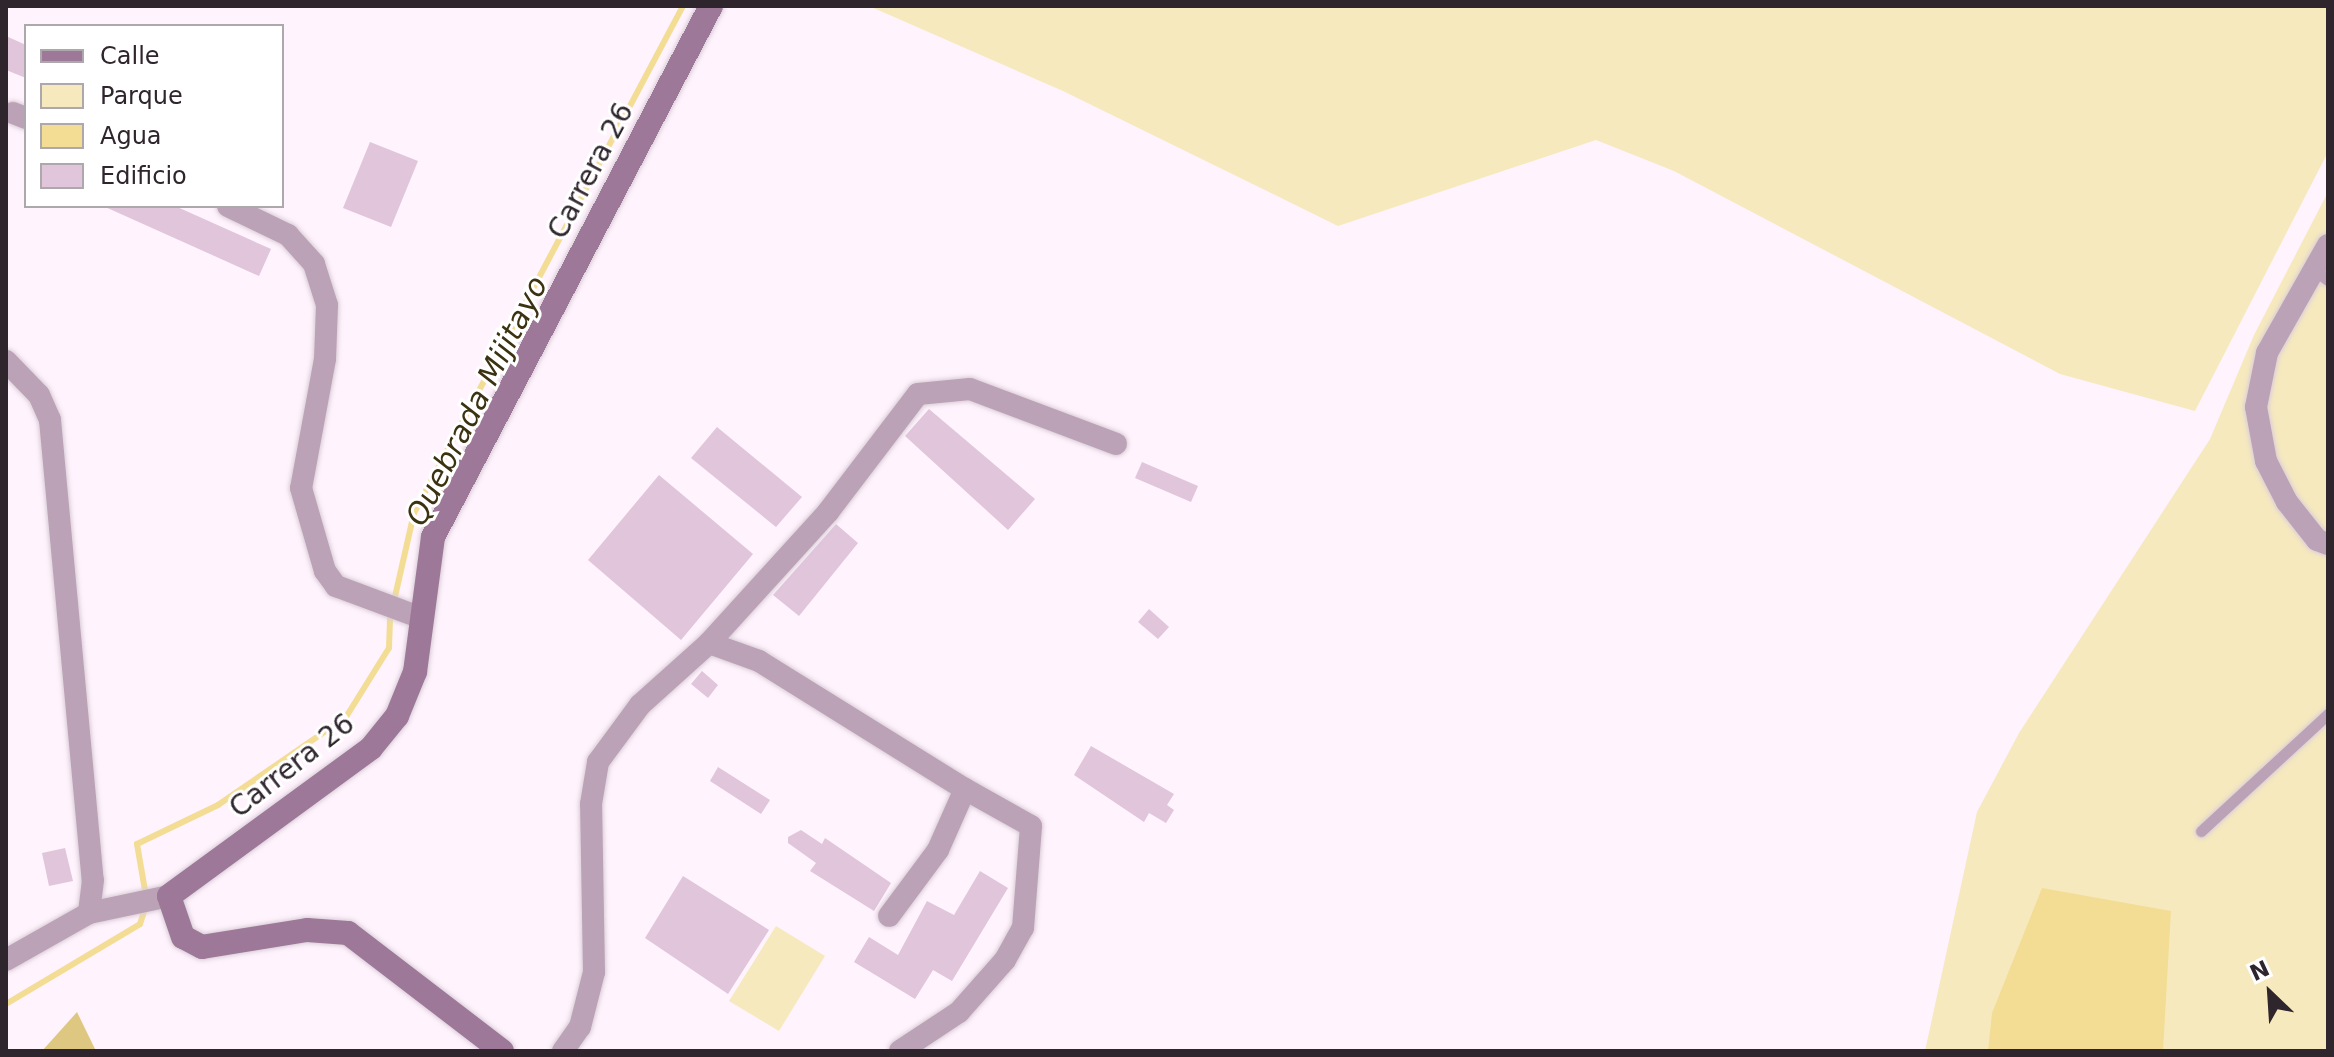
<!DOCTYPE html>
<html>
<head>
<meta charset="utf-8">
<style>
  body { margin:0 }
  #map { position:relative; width:2334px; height:1057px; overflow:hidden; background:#fff3fd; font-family:"DejaVu Sans",sans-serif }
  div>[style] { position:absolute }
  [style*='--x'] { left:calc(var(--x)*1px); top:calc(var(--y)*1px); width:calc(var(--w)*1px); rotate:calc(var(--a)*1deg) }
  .green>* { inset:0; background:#f6e9be }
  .forest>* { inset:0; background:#dec881 }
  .water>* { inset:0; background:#f3dd95 }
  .stream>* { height:6px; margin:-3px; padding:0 3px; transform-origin:3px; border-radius:3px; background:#f3dd95 }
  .building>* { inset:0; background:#e0c5db }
  .roads { filter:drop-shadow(0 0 2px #daced8) drop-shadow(0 0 2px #daced8) }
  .lane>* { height:11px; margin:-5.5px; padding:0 5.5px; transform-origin:5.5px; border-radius:5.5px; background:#bca2b7 }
  .street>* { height:22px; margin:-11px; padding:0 11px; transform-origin:11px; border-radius:11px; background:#bca2b7 }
  .secondary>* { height:24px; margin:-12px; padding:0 12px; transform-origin:12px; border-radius:12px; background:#9d7898 }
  span { translate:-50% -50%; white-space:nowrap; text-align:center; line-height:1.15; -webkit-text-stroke:6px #fff; paint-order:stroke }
  .street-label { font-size:28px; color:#2f252d }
  .water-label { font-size:30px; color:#3b3212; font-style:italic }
  .frame { position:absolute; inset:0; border:8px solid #2f252d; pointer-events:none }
  .legend { position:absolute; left:24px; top:24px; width:260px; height:184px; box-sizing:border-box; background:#fff; border:2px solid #aca8ab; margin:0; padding:10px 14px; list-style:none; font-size:24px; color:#2f252d }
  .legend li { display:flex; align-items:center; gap:16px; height:40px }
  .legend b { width:40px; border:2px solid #aca8ab }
  .north { position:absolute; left:2230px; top:953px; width:80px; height:80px; -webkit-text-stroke:6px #fff; paint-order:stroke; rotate:335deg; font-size:22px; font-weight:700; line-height:32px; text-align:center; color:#2f252d }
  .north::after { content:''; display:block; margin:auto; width:28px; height:36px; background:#2f252d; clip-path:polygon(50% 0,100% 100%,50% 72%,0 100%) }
</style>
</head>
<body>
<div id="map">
  <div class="green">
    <i style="clip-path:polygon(869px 6px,2328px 6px,2328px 152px,2195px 411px,2060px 374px,1674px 171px,1596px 140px,1338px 226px,1063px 91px)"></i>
    <i style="clip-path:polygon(2328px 192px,2328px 1051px,1925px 1051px,1977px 812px,2019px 733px,2210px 439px,2254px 335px)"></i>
    <i style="clip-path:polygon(776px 926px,825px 956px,779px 1031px,729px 1001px)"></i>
  </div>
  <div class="forest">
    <i style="clip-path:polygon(77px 1012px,96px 1051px,42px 1051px)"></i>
  </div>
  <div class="water">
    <i style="clip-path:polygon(2042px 888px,2171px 911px,2163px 1051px,1988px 1051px,1992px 1013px)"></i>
  </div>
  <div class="stream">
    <i style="--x:394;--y:601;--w:90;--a:-77.2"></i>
    <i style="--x:414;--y:513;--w:574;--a:-62.05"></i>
    <i style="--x:6;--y:1004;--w:156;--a:-30.8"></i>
    <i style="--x:140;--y:924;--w:23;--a:-72"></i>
    <i style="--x:147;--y:902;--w:59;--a:-99.8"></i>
    <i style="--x:137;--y:844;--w:90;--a:-25.7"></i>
    <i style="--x:218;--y:805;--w:155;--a:-34.5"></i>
    <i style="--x:346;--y:717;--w:81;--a:-58.1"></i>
    <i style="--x:389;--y:648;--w:36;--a:-88"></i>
  </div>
  <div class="building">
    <i style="clip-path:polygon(6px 36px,26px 45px,26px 78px,6px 70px)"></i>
    <i style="clip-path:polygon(370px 142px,418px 161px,391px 227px,343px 208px)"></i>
    <i style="clip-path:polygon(103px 206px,175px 206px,271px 249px,259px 276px)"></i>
    <i style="clip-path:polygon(929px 409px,1035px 499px,1008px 530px,905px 436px)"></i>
    <i style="clip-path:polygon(717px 427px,802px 497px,776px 527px,691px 458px)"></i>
    <i style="clip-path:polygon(1142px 462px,1198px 486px,1191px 502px,1135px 478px)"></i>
    <i style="clip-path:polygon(659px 475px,753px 554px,681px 640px,588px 560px)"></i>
    <i style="clip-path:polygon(836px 524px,858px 543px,799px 616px,773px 595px)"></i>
    <i style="clip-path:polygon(1149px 609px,1169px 627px,1158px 639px,1138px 622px)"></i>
    <i style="clip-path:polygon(702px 671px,718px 685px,708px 698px,691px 684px)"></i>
    <i style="clip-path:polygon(1091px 746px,1174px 794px,1167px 805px,1174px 810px,1166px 823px,1149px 813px,1144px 822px,1074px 775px)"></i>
    <i style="clip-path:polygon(718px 767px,770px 800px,761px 814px,710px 781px)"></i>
    <i style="clip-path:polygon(801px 830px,822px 844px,825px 838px,891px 883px,874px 911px,810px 871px,816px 863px,788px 843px,788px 837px)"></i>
    <i style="clip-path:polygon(65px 848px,73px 881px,49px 886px,42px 853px)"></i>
    <i style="clip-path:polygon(980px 871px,1008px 888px,952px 981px,933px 970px,915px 999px,854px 962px,869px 937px,898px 955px,927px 901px,954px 915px)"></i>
    <i style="clip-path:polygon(683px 876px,769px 930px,728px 994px,645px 938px)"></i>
  </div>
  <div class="roads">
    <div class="lane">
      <i style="--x:2314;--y:270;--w:17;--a:36"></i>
      <i style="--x:2201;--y:831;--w:173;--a:-42.7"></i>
    </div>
    <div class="street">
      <i style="--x:13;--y:113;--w:14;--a:21"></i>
      <i style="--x:228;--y:206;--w:67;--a:25.8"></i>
      <i style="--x:288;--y:235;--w:39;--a:48"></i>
      <i style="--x:314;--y:264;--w:43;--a:72.4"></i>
      <i style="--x:327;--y:305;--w:54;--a:92.1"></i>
      <i style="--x:325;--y:359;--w:131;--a:100.5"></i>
      <i style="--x:301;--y:488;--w:86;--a:73.9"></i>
      <i style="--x:325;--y:571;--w:19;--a:54"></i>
      <i style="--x:336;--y:586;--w:89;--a:20.5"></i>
      <i style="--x:2328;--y:245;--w:124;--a:119.5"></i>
      <i style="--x:2267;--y:353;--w:55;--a:101.5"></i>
      <i style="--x:2256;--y:407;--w:55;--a:79.5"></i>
      <i style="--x:2266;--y:461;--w:46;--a:62.9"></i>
      <i style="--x:2287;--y:502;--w:48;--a:51.7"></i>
      <i style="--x:2317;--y:540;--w:12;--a:20"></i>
      <i style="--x:6;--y:361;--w:47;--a:45.9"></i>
      <i style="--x:39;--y:395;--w:27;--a:66"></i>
      <i style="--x:50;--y:420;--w:462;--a:84.7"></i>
      <i style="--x:93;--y:880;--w:33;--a:97"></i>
      <i style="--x:709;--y:643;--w:177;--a:-47.7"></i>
      <i style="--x:828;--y:512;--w:148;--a:-52.7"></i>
      <i style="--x:918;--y:394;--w:52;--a:-5.5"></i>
      <i style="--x:970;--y:389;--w:156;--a:20.6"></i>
      <i style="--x:6;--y:960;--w:95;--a:-29.5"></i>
      <i style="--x:89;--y:913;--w:82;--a:-12"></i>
      <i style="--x:563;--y:1051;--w:29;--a:-55"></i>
      <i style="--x:580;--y:1027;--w:57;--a:-75.7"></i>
      <i style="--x:594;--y:972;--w:168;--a:-91"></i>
      <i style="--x:591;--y:804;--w:43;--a:-80.5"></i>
      <i style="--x:598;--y:762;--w:71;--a:-53.6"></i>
      <i style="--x:640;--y:705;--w:93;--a:-41.9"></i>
      <i style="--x:709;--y:643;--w:53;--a:19.8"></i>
      <i style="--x:759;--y:661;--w:243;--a:31.9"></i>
      <i style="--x:965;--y:789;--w:67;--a:113.9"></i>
      <i style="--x:938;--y:850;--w:82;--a:126.6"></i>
      <i style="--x:900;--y:1051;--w:71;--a:-33.5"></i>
      <i style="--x:959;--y:1012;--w:69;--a:-48.5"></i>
      <i style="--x:1005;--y:960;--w:37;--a:-61"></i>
      <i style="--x:1023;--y:928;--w:102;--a:-85.5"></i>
      <i style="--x:1031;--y:826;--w:76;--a:-150.7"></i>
    </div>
    <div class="secondary">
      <i style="--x:502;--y:1051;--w:194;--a:-142.5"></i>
      <i style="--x:348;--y:933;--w:41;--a:-175.8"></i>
      <i style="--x:307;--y:930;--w:106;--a:170.8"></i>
      <i style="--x:202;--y:947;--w:21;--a:-152"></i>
      <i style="--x:183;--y:937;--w:43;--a:-108.9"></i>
      <i style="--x:169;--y:896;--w:250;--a:-36.2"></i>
      <i style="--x:371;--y:748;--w:41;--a:-50.9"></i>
      <i style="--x:397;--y:716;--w:48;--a:-67.8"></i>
      <i style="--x:415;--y:672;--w:136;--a:-82.4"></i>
      <i style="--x:433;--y:537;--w:599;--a:-62.37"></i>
    </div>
  </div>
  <div class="street-label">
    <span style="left:591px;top:171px;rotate:-62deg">Carrera 26</span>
    <span style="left:292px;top:766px;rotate:-38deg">Carrera 26</span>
  </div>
  <div class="water-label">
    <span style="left:477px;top:401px;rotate:-63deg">Quebrada Mijitayo</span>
  </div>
  <div class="frame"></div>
  <ul class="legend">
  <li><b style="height:10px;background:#9d7898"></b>Calle</li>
  <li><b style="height:22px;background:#f6e9be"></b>Parque</li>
  <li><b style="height:22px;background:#f3dd95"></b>Agua</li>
  <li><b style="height:22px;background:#e0c5db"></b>Edificio</li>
  </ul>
  <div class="north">N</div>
</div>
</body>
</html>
